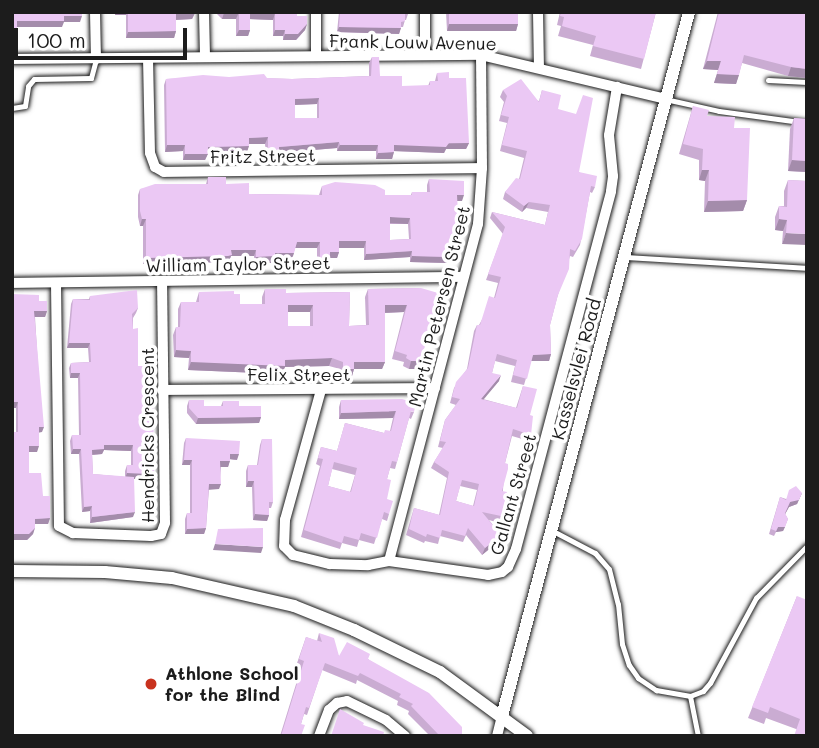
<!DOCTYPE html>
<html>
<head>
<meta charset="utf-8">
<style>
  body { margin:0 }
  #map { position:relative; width:819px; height:748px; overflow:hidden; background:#fff; font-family:Mali,sans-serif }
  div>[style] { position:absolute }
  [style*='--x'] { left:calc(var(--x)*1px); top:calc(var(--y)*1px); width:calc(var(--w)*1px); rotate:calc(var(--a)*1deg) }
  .roads { filter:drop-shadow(0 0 2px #1c1c1c) drop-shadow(0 0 2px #1c1c1c) }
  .service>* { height:5px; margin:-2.5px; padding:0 2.5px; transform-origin:2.5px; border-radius:2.5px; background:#fff }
  .minor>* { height:10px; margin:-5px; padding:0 5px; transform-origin:5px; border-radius:5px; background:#fff }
  .tertiary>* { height:12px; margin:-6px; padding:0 6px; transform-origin:6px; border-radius:6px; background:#fff }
  .wall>* { inset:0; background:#caacd2 }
  .shaded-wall>* { inset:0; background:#a48cab }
  .building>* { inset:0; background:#ebc8f4 }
  .dots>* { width:19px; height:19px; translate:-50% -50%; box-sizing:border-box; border:4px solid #fff; border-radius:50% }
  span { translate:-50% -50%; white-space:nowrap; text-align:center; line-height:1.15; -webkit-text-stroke:7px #fff; paint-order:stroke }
  .street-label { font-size:18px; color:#1c1c1c }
  .poi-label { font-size:18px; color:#1c1c1c; font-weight:700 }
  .left { translate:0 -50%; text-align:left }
  .frame { position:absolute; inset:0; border:14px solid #1c1c1c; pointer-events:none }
  .scale { position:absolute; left:14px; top:28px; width:173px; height:32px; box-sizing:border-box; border:4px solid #1c1c1c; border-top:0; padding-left:9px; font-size:21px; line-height:24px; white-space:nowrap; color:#1c1c1c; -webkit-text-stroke:5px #fff; paint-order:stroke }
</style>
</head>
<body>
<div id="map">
  <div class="roads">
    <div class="service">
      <i style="--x:768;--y:80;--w:39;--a:3"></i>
      <i style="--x:665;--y:99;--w:55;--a:12.5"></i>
      <i style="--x:719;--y:111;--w:89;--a:7.8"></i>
      <i style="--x:12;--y:108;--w:13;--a:-9"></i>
      <i style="--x:25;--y:106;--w:20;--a:-81"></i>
      <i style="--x:28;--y:86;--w:9;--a:-49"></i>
      <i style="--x:34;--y:79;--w:57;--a:-1"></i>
      <i style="--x:91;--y:78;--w:20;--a:-75"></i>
      <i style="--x:624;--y:257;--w:183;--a:3.4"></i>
      <i style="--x:551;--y:530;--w:50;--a:27.6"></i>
      <i style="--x:595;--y:553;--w:21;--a:49"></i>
      <i style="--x:609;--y:569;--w:36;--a:76"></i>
      <i style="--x:618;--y:604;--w:40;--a:84.3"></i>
      <i style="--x:622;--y:644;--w:22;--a:72"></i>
      <i style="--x:629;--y:665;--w:16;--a:55"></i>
      <i style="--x:638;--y:678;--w:22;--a:34"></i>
      <i style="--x:656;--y:690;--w:35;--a:10"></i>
      <i style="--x:690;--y:696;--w:14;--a:-21"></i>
      <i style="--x:703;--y:691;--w:11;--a:-49"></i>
      <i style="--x:710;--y:683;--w:97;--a:-61.6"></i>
      <i style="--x:756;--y:598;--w:73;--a:-45.6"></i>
      <i style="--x:690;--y:696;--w:41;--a:78.7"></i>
    </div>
    <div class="minor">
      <i style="--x:95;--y:12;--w:47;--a:88.8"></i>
      <i style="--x:204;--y:12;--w:45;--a:88.7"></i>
      <i style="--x:316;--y:12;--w:44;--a:90"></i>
      <i style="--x:425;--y:12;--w:43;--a:90"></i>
      <i style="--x:538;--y:12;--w:55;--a:89"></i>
      <i style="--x:148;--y:58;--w:95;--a:88.8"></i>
      <i style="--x:150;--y:153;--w:15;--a:70"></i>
      <i style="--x:155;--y:167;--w:10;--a:29"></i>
      <i style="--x:164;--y:172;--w:318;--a:-0.7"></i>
      <i style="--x:12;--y:59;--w:469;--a:-0.5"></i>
      <i style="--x:481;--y:55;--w:189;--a:13.4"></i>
      <i style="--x:12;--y:283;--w:451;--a:-0.8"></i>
      <i style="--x:56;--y:283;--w:243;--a:89.3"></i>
      <i style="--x:59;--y:526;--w:16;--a:27"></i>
      <i style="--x:73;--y:533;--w:78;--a:2.2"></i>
      <i style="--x:151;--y:536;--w:10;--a:-11"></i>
      <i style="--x:161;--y:534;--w:12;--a:-70"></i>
      <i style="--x:165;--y:523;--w:242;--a:-90.7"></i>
      <i style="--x:162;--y:390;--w:273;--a:-0.4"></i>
      <i style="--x:321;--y:390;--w:135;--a:105.5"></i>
      <i style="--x:285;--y:520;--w:26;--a:92"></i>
      <i style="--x:284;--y:546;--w:13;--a:45"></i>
      <i style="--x:293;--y:555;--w:38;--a:14"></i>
      <i style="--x:330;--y:564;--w:38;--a:2"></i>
      <i style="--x:368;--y:565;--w:21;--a:-11"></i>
      <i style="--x:389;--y:561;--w:100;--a:8"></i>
      <i style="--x:488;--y:575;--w:14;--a:-12"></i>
      <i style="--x:502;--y:572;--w:8;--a:-40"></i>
      <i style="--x:508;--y:567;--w:20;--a:-66"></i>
      <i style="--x:516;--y:549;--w:370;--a:-75.1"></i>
      <i style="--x:611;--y:191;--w:15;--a:-82"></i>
      <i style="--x:613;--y:176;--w:41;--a:-95.6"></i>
      <i style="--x:609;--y:135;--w:49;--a:-80.5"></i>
      <i style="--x:389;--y:561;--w:349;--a:-75.2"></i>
      <i style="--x:478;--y:224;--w:56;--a:-85.9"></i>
      <i style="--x:482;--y:168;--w:113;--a:-90.5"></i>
      <i style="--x:319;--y:736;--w:28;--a:-69"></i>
      <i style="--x:329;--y:710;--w:11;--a:-41"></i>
      <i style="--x:337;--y:703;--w:10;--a:-11"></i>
      <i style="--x:347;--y:701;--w:43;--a:26"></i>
      <i style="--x:386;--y:720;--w:25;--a:40"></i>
      <i style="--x:497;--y:736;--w:21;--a:-76"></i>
    </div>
    <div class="tertiary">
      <i style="--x:12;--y:571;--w:93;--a:0.6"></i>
      <i style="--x:105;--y:572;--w:67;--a:5.1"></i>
      <i style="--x:172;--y:578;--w:125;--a:12.9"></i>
      <i style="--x:294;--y:606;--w:65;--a:21.8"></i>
      <i style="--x:354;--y:630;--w:96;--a:26"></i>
      <i style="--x:440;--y:672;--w:108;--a:36.3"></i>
      <i style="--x:502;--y:716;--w:728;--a:-75.12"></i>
    </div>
  </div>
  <div class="wall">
    <i style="clip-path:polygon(115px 12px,195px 12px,195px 13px,192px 19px,176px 20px,176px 31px,174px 38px,126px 38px,126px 15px,115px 15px)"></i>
    <i style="clip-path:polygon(215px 12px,297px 12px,297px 16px,307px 24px,305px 30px,296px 40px,283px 40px,283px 36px,273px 36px,273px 20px,250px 19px,250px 30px,248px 36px,236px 36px,236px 19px,222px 19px)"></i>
    <i style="clip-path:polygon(339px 12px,408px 12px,408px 14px,406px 20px,405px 20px,403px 27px,401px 27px,399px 34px,337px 32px)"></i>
    <i style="clip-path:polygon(446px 12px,518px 12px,518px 24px,516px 31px,447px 31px)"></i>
    <i style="clip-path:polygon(560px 12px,624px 12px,627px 13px,628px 12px,656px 12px,641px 69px,590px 56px,593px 45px,558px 36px,561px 26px,557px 25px)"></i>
    <i style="clip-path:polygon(718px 12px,807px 12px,807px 78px,788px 76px,742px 63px,736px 84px,714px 83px,718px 70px,703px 69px)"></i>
    <i style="clip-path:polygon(evenodd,372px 57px,380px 76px,402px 86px,428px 86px,430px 81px,435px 81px,437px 73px,449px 78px,469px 143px,466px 149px,446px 149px,444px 153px,394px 151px,392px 159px,376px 159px,376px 151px,337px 151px,337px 148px,279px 153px,277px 159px,266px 159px,265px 144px,249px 144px,247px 152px,208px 153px,205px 160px,183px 160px,183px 151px,165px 152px,164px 85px,166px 79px,229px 77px,292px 79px,369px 76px,369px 63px,372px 57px,317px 104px,317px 118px,295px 118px,295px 105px,317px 104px)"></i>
    <i style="clip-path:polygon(evenodd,503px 90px,539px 101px,542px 90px,558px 109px,579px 172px,595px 187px,592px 193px,590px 192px,580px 245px,573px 257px,570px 256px,557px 298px,550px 325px,551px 354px,549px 361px,531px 361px,524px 385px,511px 382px,515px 366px,495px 361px,492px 373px,499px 381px,483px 399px,516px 408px,523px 386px,530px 415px,531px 435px,529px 441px,512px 436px,505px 463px,501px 516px,499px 523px,489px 520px,501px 535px,499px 541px,482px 555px,466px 535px,463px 542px,440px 536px,438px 544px,425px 541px,424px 543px,406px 535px,414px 508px,439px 515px,447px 478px,431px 468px,434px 462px,443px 448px,438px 447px,445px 420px,456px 405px,450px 403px,454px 388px,467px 369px,474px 331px,477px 325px,479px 325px,494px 298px,498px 283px,486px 280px,503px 234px,490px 218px,492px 212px,545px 225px,548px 212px,526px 208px,522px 212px,503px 199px,505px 192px,519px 179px,524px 158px,500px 151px,507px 123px,499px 121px,504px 102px,500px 97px,503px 90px,460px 486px,477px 490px,473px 506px,456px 501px,460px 486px)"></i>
    <i style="clip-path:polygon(693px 106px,707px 116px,734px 128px,747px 200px,743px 211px,704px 212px,705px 181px,699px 180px,699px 160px,679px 154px)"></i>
    <i style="clip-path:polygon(794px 118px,807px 119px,807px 172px,788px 171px,790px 129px)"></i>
    <i style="clip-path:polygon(evenodd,208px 177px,226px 184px,249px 194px,319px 195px,322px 186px,385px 195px,411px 195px,412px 192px,427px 192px,427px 185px,429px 179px,462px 201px,457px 201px,457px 240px,455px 246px,450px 244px,449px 257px,447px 263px,410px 262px,410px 257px,364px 260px,364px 248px,353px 247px,339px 248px,339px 252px,337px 258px,330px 258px,328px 268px,317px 268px,317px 248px,295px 248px,292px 259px,274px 259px,273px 263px,254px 263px,254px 256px,231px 256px,229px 261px,226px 262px,143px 264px,143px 226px,140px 226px,138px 217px,138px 195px,140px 189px,206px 184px,208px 177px,390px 224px,408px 224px,409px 239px,390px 240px,390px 224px)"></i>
    <i style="clip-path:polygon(788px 180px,807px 181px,782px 244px,783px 231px,775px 230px,775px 217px,779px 206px,784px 206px,784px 191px)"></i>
    <i style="clip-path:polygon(evenodd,421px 288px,422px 358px,419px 366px,416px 365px,415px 369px,409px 369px,403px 366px,404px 362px,392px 359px,404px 312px,385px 313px,385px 362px,382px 369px,354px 369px,352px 376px,340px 376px,340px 369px,329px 366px,285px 367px,282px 374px,188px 370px,189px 358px,174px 357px,173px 335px,176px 327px,178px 327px,178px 309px,181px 302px,196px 302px,199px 292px,234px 294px,240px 304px,262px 304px,262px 297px,265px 289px,286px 293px,350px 292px,349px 326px,366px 325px,365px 297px,368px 289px,421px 288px,288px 312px,310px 312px,310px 326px,288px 326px,288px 312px)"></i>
    <i style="clip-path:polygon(12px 294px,39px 301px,47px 311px,45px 317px,35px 317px,42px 432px,39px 432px,37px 452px,29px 452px,29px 473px,43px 496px,50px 518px,48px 524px,35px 524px,33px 534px,27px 540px,12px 540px,12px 432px,16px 432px,16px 408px,12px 408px)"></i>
    <i style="clip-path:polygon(evenodd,90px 296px,138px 308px,136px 313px,133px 318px,133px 329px,138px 366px,149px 389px,154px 474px,152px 479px,134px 479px,133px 517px,90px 523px,90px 511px,82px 512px,79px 454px,71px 454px,70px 441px,72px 435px,79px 435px,78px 378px,70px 378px,69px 368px,71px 363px,89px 362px,88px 348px,67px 348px,71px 304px,73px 299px,89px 299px,90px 296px,104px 450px,131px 451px,131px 465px,127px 465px,125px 471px,125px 477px,93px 474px,92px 455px,102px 454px,104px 450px)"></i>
    <i style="clip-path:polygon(189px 400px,204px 406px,221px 406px,223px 401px,239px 406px,261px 417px,259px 423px,196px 424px,187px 413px,187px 406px)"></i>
    <i style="clip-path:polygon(evenodd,341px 400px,414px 412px,411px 419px,409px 418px,395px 469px,390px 468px,387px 479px,387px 499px,389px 514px,387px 521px,382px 519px,374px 544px,359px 540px,357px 547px,342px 543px,340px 549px,301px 537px,320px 466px,316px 464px,321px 447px,337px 451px,345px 423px,384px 433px,390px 431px,393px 418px,339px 419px,339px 407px,341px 400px,332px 469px,355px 475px,350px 492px,328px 486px,332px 469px)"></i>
    <i style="clip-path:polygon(186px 438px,237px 460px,230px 459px,228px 467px,221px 467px,219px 489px,209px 489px,206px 528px,204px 534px,185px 534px,185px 519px,187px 513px,190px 513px,190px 465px,182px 465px,184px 443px)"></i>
    <i style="clip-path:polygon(262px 439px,273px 502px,271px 508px,269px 508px,269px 515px,267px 521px,253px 520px,252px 487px,246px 487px,246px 471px,248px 465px,257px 465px,260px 445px)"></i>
    <i style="clip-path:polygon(802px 493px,797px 504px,789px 507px,785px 514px,788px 519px,783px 531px,776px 532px,774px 536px,769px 534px,780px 497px,786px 499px)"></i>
    <i style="clip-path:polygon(797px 596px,807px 736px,796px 729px,766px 718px,764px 724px,748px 718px)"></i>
    <i style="clip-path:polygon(319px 633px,339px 656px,368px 659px,462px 736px,430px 736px,408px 714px,409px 711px,397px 705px,398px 701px,357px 680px,356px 684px,322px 670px,307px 715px,304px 714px,301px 724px,280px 736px,301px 668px,296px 666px,306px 637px,317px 641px)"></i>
  </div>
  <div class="shaded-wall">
    <i style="clip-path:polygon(116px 12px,127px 12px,126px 15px,115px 15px)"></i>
    <i style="clip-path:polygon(239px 12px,236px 19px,222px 19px,224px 13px)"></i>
    <i style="clip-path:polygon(195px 13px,192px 19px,174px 20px,176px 14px)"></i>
    <i style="clip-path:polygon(250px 13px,275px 13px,273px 20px,248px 19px)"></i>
    <i style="clip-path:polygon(64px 16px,82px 16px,80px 22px,64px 22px,62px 27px,14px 27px,17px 21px)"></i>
    <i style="clip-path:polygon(307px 24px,305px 30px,296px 40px,283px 40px,285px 34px)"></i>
    <i style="clip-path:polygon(449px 24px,518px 24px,516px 31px,447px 31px)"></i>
    <i style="clip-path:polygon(339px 27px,401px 28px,399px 34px,337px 32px)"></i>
    <i style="clip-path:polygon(12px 29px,17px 29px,15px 35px,12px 35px)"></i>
    <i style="clip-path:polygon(239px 30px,250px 30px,248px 36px,236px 36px)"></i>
    <i style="clip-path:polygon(275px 30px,285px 30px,283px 36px,273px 36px)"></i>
    <i style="clip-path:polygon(176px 31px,174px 38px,126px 38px,128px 32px)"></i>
    <i style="clip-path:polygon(707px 61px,721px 61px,718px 70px,703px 69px)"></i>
    <i style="clip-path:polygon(791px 67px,807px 69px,807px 78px,788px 76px)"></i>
    <i style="clip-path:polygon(717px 74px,739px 75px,736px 84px,714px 83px)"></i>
    <i style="clip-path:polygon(319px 98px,317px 104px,293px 105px,295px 99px)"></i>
    <i style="clip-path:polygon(268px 137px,265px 144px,247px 144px,249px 138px)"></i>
    <i style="clip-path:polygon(339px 142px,337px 148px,277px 153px,279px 147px)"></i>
    <i style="clip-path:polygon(469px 143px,466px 149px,446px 149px,444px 153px,392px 151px,394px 145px)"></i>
    <i style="clip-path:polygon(167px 145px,185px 145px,183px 151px,165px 152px)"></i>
    <i style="clip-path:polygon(340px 145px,378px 145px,376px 151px,337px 151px)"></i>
    <i style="clip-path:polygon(249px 146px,247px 152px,205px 153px,208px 147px)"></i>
    <i style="clip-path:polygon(394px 152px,392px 159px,376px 159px,378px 153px)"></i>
    <i style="clip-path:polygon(268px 153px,279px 153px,277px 159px,266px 159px)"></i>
    <i style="clip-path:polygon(185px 154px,208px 154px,205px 160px,183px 160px)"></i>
    <i style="clip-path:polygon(792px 160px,807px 161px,807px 172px,788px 171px)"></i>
    <i style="clip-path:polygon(702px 170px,709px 170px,705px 181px,699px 180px)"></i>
    <i style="clip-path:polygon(457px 195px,464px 195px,462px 201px,454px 201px)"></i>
    <i style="clip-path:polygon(747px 200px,743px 211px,704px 212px,708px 201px)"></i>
    <i style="clip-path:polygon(529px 202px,526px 208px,522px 212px,524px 206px)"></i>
    <i style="clip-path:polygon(390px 217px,410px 218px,408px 224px,388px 223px)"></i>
    <i style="clip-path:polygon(142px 219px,146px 219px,143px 226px,140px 226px)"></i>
    <i style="clip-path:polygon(779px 219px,787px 220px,783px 231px,775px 230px)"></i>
    <i style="clip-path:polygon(786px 233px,807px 234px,807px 245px,782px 244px)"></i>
    <i style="clip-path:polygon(339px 241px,366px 241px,364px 248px,337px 248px)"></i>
    <i style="clip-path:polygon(297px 242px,320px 242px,317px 248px,295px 248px)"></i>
    <i style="clip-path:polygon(231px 250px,256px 250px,254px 256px,231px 256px,229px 261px,226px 262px,143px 264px,146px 258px)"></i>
    <i style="clip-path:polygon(412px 251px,410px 257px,364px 260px,366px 254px)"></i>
    <i style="clip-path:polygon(330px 252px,339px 252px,337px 258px,327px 258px)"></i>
    <i style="clip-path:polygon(275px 253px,294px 253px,292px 259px,274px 259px,273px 263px,254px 263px,256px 257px)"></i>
    <i style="clip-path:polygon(412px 256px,449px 257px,447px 263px,410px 262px)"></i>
    <i style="clip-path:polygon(320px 262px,330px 262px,328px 268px,317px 268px)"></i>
    <i style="clip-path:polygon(288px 305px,313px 305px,310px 312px,285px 312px)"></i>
    <i style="clip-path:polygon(385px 305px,407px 305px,404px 312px,382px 313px)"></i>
    <i style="clip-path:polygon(34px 311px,47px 311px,45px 317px,32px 317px)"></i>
    <i style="clip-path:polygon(69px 343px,90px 343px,88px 348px,67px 348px)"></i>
    <i style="clip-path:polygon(176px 350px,191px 351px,189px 358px,174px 357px)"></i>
    <i style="clip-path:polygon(551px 354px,549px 361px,530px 361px,533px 355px)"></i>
    <i style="clip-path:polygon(332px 358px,329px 366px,285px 367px,282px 374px,188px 370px,191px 362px)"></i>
    <i style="clip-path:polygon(411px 361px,417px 361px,415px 369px,409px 369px)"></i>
    <i style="clip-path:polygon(354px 362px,385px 362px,382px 369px,354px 369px,352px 376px,340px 376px,343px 369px)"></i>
    <i style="clip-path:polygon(71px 373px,80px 373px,78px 378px,70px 378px)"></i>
    <i style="clip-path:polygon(501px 375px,499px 381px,479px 405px,481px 399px)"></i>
    <i style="clip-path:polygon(12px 402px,18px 402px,16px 408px,12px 408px)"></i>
    <i style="clip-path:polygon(396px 411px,393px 418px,339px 419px,341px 413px)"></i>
    <i style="clip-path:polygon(261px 417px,259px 423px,196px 424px,198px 418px)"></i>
    <i style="clip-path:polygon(39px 427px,44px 427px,42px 432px,37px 433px)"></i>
    <i style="clip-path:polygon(104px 445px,133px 445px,131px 451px,104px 450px,102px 454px,90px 455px,92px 450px)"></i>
    <i style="clip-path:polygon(29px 446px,39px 446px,37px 452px,27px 452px)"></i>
    <i style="clip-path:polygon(73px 449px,81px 449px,79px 454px,71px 454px)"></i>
    <i style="clip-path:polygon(230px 454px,239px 454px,237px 460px,228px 459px)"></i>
    <i style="clip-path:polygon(184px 460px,192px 460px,190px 465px,182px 465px)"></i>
    <i style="clip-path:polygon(220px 461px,230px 461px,228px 467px,219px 467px)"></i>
    <i style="clip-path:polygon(127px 473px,154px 474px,152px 479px,125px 479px)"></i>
    <i style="clip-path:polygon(248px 481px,254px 481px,252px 487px,246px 487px)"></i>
    <i style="clip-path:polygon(209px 484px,221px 484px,219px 489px,207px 490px)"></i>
    <i style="clip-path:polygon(802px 493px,797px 504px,789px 507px,783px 518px,790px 502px)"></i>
    <i style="clip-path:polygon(92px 506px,90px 511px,82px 512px,84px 507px)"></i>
    <i style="clip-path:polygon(135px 512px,133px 517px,90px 523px,92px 517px)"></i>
    <i style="clip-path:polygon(255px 514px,269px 515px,267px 521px,253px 520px)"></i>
    <i style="clip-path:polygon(50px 518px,48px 524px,33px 524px,35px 519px)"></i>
    <i style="clip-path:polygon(778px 527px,785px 527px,783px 531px,776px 532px)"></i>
    <i style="clip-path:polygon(35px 528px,33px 534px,27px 540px,12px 540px,12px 534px)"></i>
    <i style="clip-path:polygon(206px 528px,204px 534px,185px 534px,187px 529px)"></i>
    <i style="clip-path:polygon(501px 535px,499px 541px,482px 555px,485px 548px)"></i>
    <i style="clip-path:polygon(215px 544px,263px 547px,261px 553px,213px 550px)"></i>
  </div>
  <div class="building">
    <i style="clip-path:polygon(12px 12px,82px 12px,82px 16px,64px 16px,64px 21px,17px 21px,17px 29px,12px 29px)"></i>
    <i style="clip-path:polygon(128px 12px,195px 12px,195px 13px,176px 14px,176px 31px,128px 32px)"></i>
    <i style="clip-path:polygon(224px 12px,297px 12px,297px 16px,307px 16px,307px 24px,298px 34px,285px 34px,285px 30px,275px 30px,275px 13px,250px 13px,250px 30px,239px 30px,239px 12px)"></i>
    <i style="clip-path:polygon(340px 12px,408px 12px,408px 14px,405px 14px,405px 21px,401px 22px,401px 28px,339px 27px)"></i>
    <i style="clip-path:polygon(449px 12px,518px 12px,518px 24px,449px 24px)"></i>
    <i style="clip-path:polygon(561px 12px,624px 12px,628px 13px,628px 12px,656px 12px,644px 59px,593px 46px,596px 36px,562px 26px,564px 17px,560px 16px)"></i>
    <i style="clip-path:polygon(719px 12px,807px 12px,807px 69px,791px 67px,744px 55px,739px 75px,717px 74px,721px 61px,707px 61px)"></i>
    <i style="clip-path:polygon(evenodd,372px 57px,379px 57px,380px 76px,402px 76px,402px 86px,430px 85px,430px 81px,438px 81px,437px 73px,449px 72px,449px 78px,466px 78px,469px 143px,449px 143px,446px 147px,394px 145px,394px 152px,378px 153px,378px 145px,340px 145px,339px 142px,279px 147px,279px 153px,268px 153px,268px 137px,249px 138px,249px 146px,208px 147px,208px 154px,185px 154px,185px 145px,167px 145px,166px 79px,203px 75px,229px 77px,264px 74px,267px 78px,292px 79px,371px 76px,372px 57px,319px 98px,319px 118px,295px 118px,295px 99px,319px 98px)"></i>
    <i style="clip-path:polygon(evenodd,521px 79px,539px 102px,542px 90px,561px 95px,558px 109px,576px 114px,583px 95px,593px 98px,579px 172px,597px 176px,595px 187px,591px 186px,582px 239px,575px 251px,570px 249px,569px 269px,558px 295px,550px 325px,551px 354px,533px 355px,527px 379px,513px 375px,517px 360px,497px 354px,492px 373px,501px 375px,481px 399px,517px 408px,523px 386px,537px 389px,530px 415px,533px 416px,531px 435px,513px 429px,505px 463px,508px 464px,508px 469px,502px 491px,507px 492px,501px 516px,482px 512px,501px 535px,485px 548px,468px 528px,465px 536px,442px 530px,440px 538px,427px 534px,426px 537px,409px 529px,414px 508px,440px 515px,449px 472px,434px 462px,446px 442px,440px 441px,445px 420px,460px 399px,452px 397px,456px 382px,468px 368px,477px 325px,480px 325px,489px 296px,495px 298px,501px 277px,488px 274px,505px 227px,492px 212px,545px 225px,550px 205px,529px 202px,524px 206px,505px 192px,516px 178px,520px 179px,527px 151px,502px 145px,509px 117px,501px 115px,507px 96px,503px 90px,521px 79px,462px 480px,479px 484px,474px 506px,456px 501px,462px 480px)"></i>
    <i style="clip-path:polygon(693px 106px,709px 110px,707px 116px,735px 117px,734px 128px,750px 128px,747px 200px,708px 201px,709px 170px,702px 170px,703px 149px,683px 144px)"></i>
    <i style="clip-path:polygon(794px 118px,807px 119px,807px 161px,792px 160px)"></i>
    <i style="clip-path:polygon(evenodd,208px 177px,226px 177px,226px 184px,249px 183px,249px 194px,322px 195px,322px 186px,335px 182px,375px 185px,385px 190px,385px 195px,412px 195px,412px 192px,430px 192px,429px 179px,464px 181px,464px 195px,457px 195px,459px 231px,457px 240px,451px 237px,449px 257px,412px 256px,412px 251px,366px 254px,366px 241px,339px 241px,339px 252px,330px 252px,330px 262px,320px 262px,320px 242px,297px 242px,294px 253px,275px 253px,275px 256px,256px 257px,256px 250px,231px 250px,232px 255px,228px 256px,146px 258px,146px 219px,142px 219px,140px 211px,140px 189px,155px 184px,208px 184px,208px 177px,390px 217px,410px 218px,411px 239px,390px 240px,390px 217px)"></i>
    <i style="clip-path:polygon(788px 180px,807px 181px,807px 234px,786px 233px,787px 220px,779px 219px,779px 206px,787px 207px)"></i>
    <i style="clip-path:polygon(evenodd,421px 288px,438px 293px,422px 358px,418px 357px,417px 361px,411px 361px,406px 358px,407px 355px,395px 351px,407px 305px,385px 305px,385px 362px,354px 362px,354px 369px,343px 369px,343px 362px,332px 358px,285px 360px,285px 366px,191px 362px,191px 351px,176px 350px,176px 327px,180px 327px,181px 302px,199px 302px,199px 292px,234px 291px,234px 294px,240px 294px,240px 304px,265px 304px,265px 289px,286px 289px,286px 293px,350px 292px,349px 326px,369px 325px,368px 289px,421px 288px,288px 305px,313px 305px,313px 326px,288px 326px,288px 305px)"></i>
    <i style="clip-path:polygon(137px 290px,138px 308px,132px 314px,133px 329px,138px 328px,138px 366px,149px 366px,149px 389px,153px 389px,154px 474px,127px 473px,127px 465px,133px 465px,133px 445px,104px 445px,104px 449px,92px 450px,93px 474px,134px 477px,135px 512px,92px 517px,92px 506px,84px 507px,81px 449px,73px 449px,72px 435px,81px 435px,80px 373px,71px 373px,71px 363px,91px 362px,90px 343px,69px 343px,73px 299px,90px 300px,90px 296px)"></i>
    <i style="clip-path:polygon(12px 294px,39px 295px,39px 301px,47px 301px,47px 311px,34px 311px,44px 427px,39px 427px,39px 446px,29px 446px,29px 473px,41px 473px,43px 496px,50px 496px,50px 518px,35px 519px,35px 528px,29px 534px,12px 534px,12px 432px,18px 432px,18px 402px,12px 402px)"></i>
    <i style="clip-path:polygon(evenodd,402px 399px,416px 403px,414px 412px,411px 411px,397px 462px,392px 461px,387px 479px,391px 480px,387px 499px,393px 501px,389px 514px,384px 512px,377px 538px,361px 533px,359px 540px,344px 536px,342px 543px,304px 530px,323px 459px,318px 458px,321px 447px,337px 451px,345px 423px,384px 433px,385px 430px,391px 431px,396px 411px,341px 413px,341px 400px,402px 399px,334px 462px,357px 468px,351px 492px,328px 486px,334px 462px)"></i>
    <i style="clip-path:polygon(189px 400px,204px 400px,204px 406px,223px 406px,223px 401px,239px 401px,239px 406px,261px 406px,261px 417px,198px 418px,189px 408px)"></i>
    <i style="clip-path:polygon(186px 438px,240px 441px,239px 454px,230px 454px,230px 461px,220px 461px,221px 484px,209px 484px,206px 528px,187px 529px,187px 513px,192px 513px,192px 460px,184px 460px)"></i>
    <i style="clip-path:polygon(262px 439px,272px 439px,273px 502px,269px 502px,269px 515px,255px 514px,254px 481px,248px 481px,248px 465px,258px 465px)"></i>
    <i style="clip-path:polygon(796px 486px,802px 493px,799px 500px,790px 502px,785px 513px,788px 519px,785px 527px,778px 527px,776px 531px,771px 529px,780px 497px,786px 500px,789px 490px)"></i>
    <i style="clip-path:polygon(263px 528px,263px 547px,215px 544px,218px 529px)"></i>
    <i style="clip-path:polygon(797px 596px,807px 600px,807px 736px,794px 736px,800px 719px,770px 707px,768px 713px,752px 707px)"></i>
    <i style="clip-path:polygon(319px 633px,334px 638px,339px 656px,347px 642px,370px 654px,368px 659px,429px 693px,462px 727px,462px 736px,438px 736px,438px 734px,411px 706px,413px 704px,399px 697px,401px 694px,360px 673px,358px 676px,325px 663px,309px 708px,306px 707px,301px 724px,305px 725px,301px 736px,281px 736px,304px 661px,299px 659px,306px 637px,322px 642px)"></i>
    <i style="clip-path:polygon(340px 709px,364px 723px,363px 725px,384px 732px,383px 736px,331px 736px)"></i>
  </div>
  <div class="dots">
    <i style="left:151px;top:684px;background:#c8321e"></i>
  </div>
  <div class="street-label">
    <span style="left:413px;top:42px;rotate:1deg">Frank Louw Avenue</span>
    <span style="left:263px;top:156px;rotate:-1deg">Fritz Street</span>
    <span style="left:238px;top:264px;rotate:-1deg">William Taylor Street</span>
    <span style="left:439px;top:306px;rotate:-76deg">Martin Petersen Street</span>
    <span style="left:576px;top:369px;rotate:-75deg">Kasselsvlei Road</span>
    <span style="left:299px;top:374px">Felix Street</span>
    <span style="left:147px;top:435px;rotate:-90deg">Hendricks Crescent</span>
    <span style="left:513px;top:494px;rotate:-74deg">Gallant Street</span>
  </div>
  <div class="poi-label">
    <span class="left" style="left:165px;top:684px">Athlone School<br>for the Blind</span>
  </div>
  <div class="frame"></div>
  <div class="scale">100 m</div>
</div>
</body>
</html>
